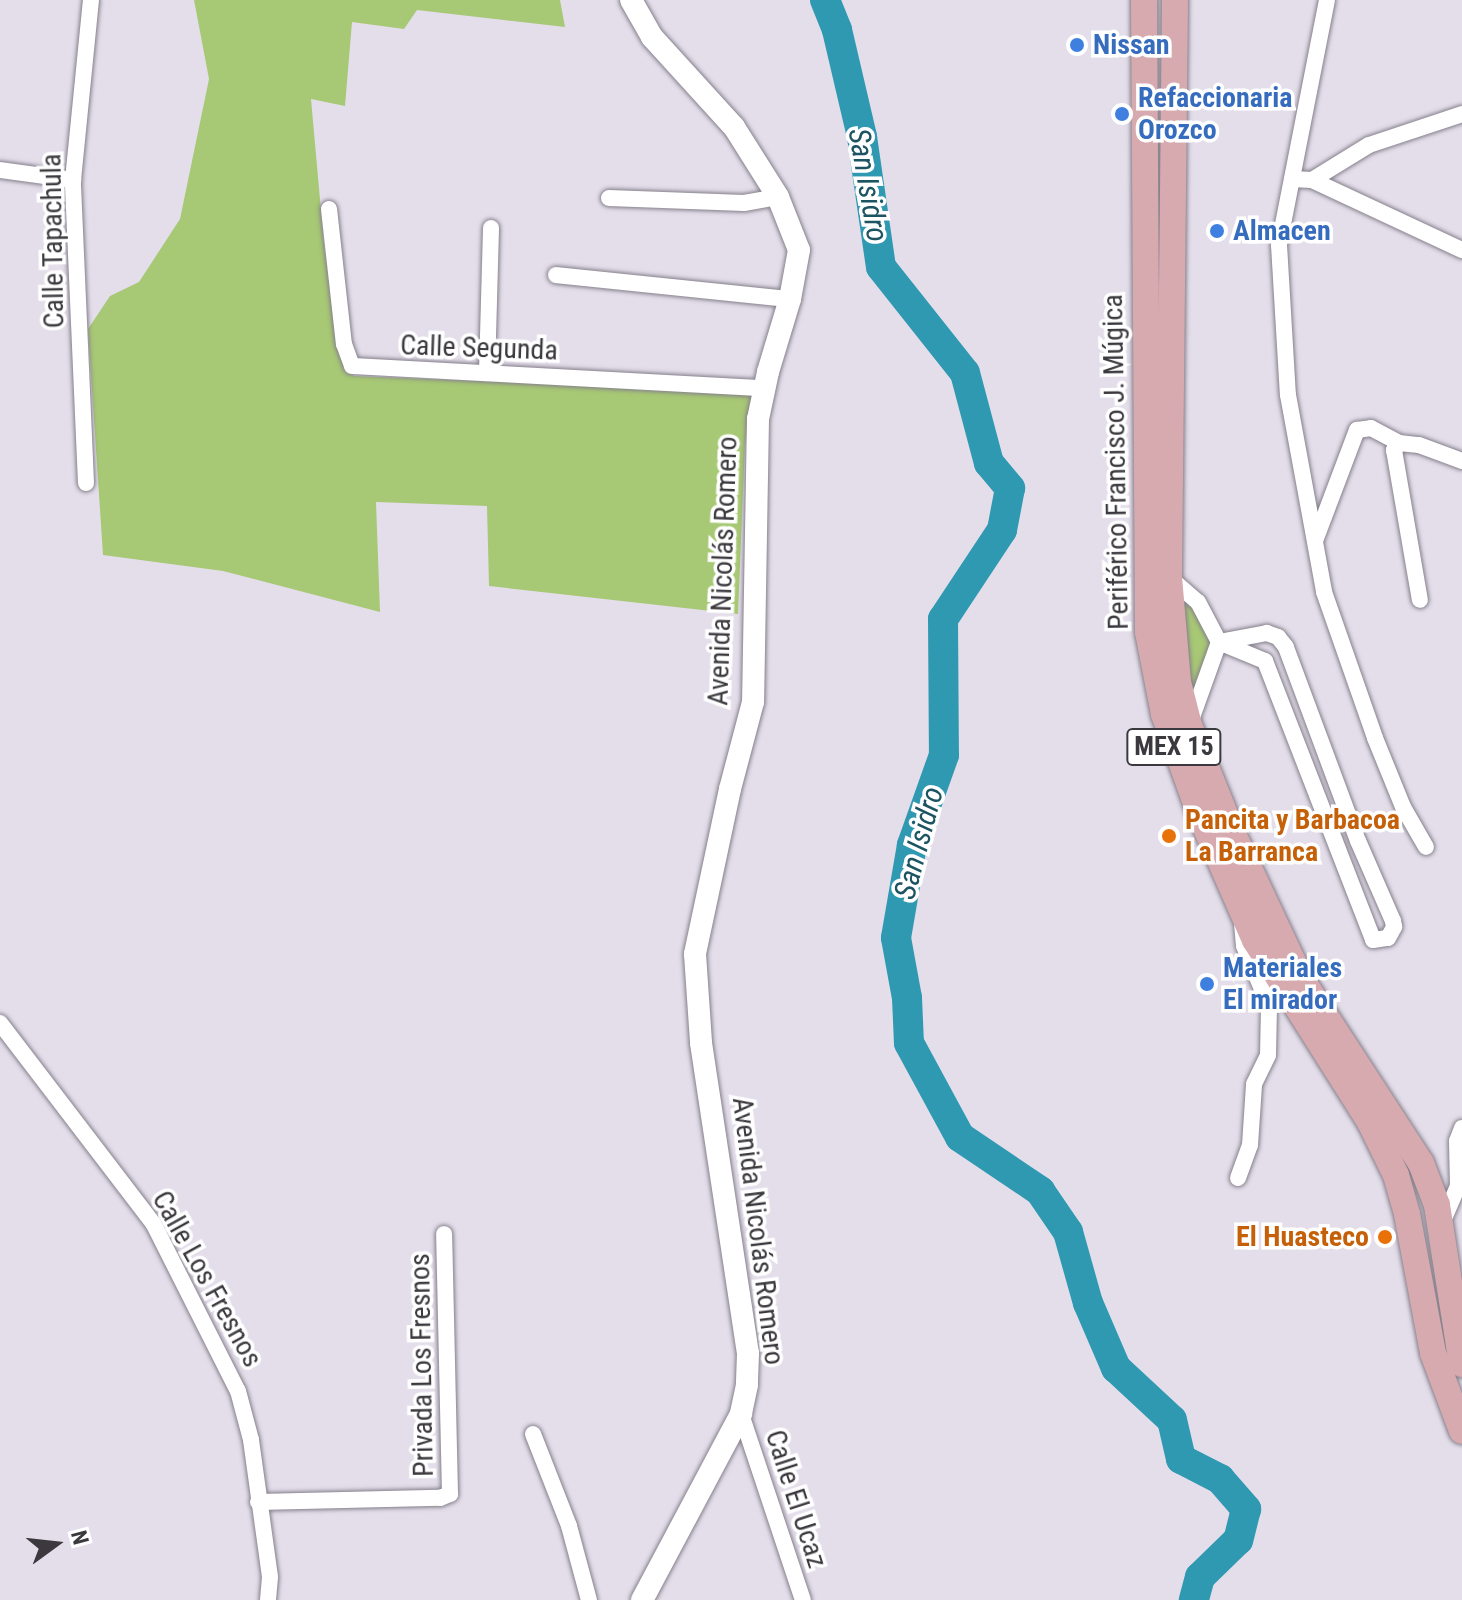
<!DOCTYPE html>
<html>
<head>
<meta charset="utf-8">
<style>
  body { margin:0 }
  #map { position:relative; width:1462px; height:1600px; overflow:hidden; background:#e4deeb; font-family:"Roboto Condensed",sans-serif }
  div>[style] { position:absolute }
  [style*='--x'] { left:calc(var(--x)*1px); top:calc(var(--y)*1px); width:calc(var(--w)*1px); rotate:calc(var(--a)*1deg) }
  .green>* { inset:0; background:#a7c874 }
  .river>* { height:30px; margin:-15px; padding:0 15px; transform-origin:15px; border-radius:15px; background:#2f99b2 }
  .roads { filter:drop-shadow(0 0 2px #85808b) drop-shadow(0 0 2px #85808b) }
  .minor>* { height:16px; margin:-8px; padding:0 8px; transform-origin:8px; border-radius:8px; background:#fff }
  .tertiary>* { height:22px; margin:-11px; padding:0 11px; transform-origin:11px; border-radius:11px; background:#fff }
  .primary>* { height:26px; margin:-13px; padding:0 13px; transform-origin:13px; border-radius:13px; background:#d7aaaf }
  .dots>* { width:22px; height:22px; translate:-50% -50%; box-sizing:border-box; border:4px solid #fff; border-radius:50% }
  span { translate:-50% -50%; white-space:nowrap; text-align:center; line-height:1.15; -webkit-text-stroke:7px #fff; paint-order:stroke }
  .shield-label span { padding:2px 6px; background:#fff; border:2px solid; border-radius:6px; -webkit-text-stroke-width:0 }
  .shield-label { font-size:26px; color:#3b393e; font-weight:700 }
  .shop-label { font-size:28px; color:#366cbe; font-weight:700 }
  .left { translate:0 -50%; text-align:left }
  .street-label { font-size:28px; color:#3b393e }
  .food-label { font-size:28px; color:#c56008; font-weight:700 }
  .right { translate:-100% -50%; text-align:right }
  .water-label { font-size:30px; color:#1c5462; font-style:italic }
  .north { position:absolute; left:16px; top:1504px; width:80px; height:80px; -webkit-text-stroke:6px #fff; paint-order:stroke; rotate:75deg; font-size:22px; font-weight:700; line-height:32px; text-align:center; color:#3b393e }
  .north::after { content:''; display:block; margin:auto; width:28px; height:36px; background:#3b393e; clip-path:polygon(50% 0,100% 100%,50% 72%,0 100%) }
</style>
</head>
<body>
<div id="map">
  <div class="green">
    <i style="clip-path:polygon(194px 0,560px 0,565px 27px,417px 10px,404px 29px,352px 22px,345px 106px,311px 99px,324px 244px,338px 347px,346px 371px,354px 376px,753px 392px,745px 444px,738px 614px,489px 586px,487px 506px,376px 502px,380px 612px,223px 571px,103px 555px,88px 329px,110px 296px,139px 282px,180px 219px,209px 79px)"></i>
    <i style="clip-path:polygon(1178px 589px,1205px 623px,1214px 642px,1194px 706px)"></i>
  </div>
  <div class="river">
    <i style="--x:825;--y:0;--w:32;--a:68"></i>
    <i style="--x:837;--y:30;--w:110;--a:76.8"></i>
    <i style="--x:862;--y:137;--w:131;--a:81.7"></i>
    <i style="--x:881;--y:267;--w:135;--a:51.6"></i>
    <i style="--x:965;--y:373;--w:93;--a:75.1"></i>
    <i style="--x:989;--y:463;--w:33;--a:50"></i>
    <i style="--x:1010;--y:488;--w:43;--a:100.8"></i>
    <i style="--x:1002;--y:530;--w:107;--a:123.5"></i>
    <i style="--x:943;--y:619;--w:136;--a:89.6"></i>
    <i style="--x:944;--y:755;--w:96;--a:109.6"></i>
    <i style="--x:912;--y:845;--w:94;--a:99.8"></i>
    <i style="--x:896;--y:938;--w:61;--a:79.6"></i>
    <i style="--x:907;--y:998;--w:45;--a:87.5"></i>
    <i style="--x:909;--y:1043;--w:107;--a:61.5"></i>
    <i style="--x:960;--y:1137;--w:97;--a:34"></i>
    <i style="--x:1040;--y:1191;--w:50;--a:55.7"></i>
    <i style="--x:1068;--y:1232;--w:74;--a:74.3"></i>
    <i style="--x:1088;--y:1303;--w:71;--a:66.7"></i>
    <i style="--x:1116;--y:1368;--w:76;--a:42.9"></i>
    <i style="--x:1172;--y:1420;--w:40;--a:77"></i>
    <i style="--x:1181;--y:1459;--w:44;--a:27.1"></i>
    <i style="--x:1220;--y:1479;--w:40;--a:49"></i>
    <i style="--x:1246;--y:1509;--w:32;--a:104"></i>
    <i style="--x:1238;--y:1540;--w:53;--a:135.8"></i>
    <i style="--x:1200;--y:1577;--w:24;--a:105"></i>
  </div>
  <div class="roads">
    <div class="minor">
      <i style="--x:1327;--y:0;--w:250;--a:101.1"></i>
      <i style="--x:1279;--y:245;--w:150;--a:86.6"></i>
      <i style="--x:1288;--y:395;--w:200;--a:79.6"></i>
      <i style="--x:1324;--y:592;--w:155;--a:70.7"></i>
      <i style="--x:1375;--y:738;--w:74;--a:67.9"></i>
      <i style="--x:1403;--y:807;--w:46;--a:60.1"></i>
      <i style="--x:0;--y:170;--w:74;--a:7.8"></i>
      <i style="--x:1292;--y:179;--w:20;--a:3"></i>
      <i style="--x:1312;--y:180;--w:166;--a:25"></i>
      <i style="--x:1312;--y:180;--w:67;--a:-31.6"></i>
      <i style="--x:1369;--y:145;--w:98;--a:-18.4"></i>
      <i style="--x:609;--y:198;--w:135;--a:2.1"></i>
      <i style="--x:744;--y:203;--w:35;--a:-10"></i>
      <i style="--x:329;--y:209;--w:136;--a:83.7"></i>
      <i style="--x:344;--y:344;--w:23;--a:70"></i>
      <i style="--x:352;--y:366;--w:413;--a:3.1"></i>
      <i style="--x:556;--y:275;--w:235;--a:5.9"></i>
      <i style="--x:487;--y:372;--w:144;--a:-88.4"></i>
      <i style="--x:1399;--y:443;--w:9;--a:126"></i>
      <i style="--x:1394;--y:450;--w:152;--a:80.2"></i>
      <i style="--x:86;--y:483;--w:303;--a:-92.5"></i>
      <i style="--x:73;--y:180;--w:181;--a:-84.3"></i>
      <i style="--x:1315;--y:541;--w:119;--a:-69.3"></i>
      <i style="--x:1357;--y:430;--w:14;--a:-8"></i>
      <i style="--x:1371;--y:428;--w:32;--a:28"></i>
      <i style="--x:1399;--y:443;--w:20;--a:6"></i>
      <i style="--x:1419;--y:445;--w:46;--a:20.4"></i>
      <i style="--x:1169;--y:577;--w:38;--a:41"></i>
      <i style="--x:1198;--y:602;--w:45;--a:62.3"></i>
      <i style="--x:1219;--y:642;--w:50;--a:22.4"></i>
      <i style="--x:1265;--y:661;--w:299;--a:68.8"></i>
      <i style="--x:1373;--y:940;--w:15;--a:-8"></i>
      <i style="--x:1388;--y:938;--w:13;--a:-61"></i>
      <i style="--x:1394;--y:927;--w:6;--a:-99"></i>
      <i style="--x:1393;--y:921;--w:87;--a:-113.6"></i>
      <i style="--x:1358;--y:841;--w:207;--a:-110.4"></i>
      <i style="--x:1286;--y:647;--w:13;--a:-129"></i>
      <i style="--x:1278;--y:637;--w:12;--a:-160"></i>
      <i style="--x:1267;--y:633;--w:49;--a:169.4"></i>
      <i style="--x:1190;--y:723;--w:86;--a:-70.3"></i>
      <i style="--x:0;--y:1023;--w:252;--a:52.6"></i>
      <i style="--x:153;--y:1223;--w:188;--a:63.2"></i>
      <i style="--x:238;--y:1391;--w:51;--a:75.1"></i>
      <i style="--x:251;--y:1440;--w:138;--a:82.1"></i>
      <i style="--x:270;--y:1577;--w:23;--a:95"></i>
      <i style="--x:1238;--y:1178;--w:35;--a:-70"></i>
      <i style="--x:1250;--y:1145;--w:61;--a:-86.2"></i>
      <i style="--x:1254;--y:1084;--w:32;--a:-64"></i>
      <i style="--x:1268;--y:1055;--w:49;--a:-88.8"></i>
      <i style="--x:1269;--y:1006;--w:65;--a:-112.6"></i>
      <i style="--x:1244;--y:946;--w:21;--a:-95"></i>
      <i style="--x:1442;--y:1223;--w:40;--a:-66.6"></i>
      <i style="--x:1458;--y:1186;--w:45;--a:-91.3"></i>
      <i style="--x:1457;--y:1141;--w:14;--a:-69"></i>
      <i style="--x:741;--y:1414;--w:196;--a:71.6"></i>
      <i style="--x:533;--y:1434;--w:99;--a:68.6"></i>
      <i style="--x:569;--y:1526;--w:77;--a:74.9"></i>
      <i style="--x:258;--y:1502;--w:182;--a:-1.3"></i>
      <i style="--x:440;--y:1498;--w:11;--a:-22"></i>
      <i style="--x:450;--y:1494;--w:260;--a:-91.3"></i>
    </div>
    <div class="tertiary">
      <i style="--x:631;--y:0;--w:43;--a:60.4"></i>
      <i style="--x:652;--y:37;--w:122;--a:47.7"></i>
      <i style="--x:734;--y:127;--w:83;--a:57.8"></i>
      <i style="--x:778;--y:197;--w:57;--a:68.4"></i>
      <i style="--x:799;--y:250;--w:50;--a:100.4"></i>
      <i style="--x:790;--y:299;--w:76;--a:106.8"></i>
      <i style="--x:768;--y:372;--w:48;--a:102"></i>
      <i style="--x:758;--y:419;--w:283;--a:91"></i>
      <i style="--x:753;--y:702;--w:90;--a:104.8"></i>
      <i style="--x:730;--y:789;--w:169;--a:102"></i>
      <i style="--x:695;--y:954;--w:89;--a:86.1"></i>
      <i style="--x:701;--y:1043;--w:314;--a:81.4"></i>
      <i style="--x:748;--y:1353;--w:32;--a:92"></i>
      <i style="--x:747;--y:1385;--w:30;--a:102"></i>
      <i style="--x:741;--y:1414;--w:211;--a:118"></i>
    </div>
    <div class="primary">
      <i style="--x:1144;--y:0;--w:632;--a:89.64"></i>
      <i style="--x:1148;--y:632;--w:84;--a:79"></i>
      <i style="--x:1164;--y:714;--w:104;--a:70.3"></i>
      <i style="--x:1199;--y:812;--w:140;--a:66.4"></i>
      <i style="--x:1255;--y:940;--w:215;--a:57.7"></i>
      <i style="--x:1370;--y:1122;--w:59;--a:63.9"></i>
      <i style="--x:1396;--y:1175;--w:41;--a:74.2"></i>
      <i style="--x:1407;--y:1214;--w:141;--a:79.4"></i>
      <i style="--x:1433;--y:1353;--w:83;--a:69.6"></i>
      <i style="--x:1175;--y:0;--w:577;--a:90.6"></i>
      <i style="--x:1169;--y:577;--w:105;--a:85.1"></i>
      <i style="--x:1178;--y:682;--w:44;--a:75.7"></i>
      <i style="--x:1189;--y:725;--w:118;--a:68"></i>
      <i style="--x:1233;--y:834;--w:158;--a:64.9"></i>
      <i style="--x:1300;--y:977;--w:222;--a:57"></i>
      <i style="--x:1421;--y:1163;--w:45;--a:69.1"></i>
      <i style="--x:1437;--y:1205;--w:161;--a:81.1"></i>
    </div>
  </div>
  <div class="dots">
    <i style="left:1077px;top:45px;background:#3f7fe0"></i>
    <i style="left:1122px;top:114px;background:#3f7fe0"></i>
    <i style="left:1217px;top:231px;background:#3f7fe0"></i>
    <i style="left:1169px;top:836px;background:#e8710a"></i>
    <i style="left:1207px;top:984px;background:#3f7fe0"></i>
    <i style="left:1385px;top:1237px;background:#e8710a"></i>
  </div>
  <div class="shield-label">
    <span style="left:1174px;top:747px">MEX 15</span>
  </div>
  <div class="shop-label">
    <span class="left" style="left:1093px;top:45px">Nissan</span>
    <span class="left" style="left:1138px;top:114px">Refaccionaria<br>Orozco</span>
    <span class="left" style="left:1233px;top:231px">Almacen</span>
    <span class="left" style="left:1223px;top:984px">Materiales<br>El mirador</span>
  </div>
  <div class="street-label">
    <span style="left:53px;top:241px;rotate:-91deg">Calle Tapachula</span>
    <span style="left:479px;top:348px;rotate:2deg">Calle Segunda</span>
    <span style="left:1116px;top:462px;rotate:-91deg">Periférico Francisco J. Múgica</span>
    <span style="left:723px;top:571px;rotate:-88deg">Avenida Nicolás Romero</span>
    <span style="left:758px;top:1231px;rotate:83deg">Avenida Nicolás Romero</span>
    <span style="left:207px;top:1279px;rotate:61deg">Calle Los Fresnos</span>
    <span style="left:422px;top:1365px;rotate:-91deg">Privada Los Fresnos</span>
    <span style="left:796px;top:1499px;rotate:72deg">Calle El Ucaz</span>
  </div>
  <div class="food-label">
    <span class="left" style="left:1185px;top:836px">Pancita y Barbacoa<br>La Barranca</span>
    <span class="right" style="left:1369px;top:1237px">El Huasteco</span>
  </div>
  <div class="water-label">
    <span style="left:868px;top:185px;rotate:80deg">San Isidro</span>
    <span style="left:919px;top:843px;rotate:-75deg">San Isidro</span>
  </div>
  <div class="north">N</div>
</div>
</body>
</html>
